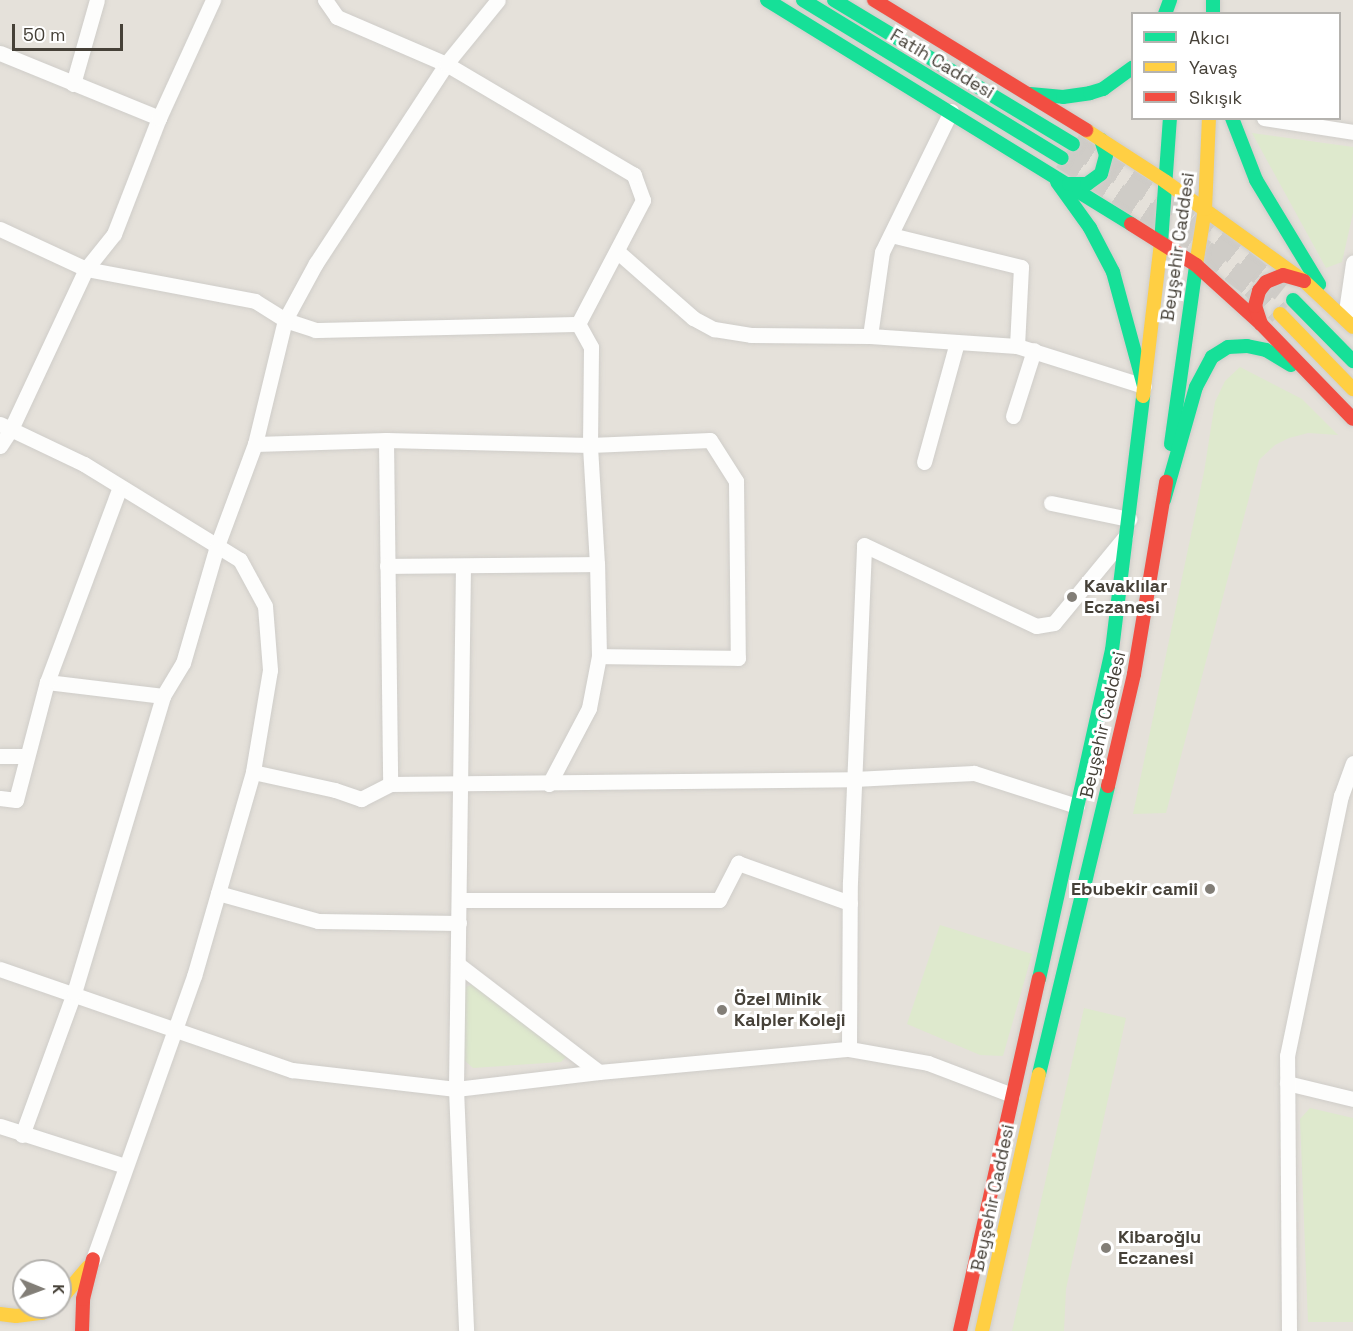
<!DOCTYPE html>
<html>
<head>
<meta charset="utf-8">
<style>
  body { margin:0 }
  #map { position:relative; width:1353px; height:1331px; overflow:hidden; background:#f1efeb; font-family:"Space Grotesk",sans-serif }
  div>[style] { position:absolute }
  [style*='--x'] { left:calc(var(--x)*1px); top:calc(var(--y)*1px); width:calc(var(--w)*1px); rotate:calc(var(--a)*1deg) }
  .residential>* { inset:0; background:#e5e1da }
  .green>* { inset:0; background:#dee9cd }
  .primary-tunnel>* { height:22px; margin-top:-11px; transform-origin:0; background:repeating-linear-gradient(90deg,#cfccc7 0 22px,transparent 0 33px) }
  .roads { filter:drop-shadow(0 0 2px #cfcdc9) drop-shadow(0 0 2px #cfcdc9) }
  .street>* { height:15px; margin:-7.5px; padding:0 7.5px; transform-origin:7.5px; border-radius:7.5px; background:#fdfdfc }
  .fast>* { height:14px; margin:-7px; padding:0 7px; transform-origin:7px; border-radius:7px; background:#16e098 }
  .slow>* { height:14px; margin:-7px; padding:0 7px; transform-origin:7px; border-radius:7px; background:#ffcf43 }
  .jam>* { height:14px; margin:-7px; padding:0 7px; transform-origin:7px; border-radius:7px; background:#f24e42 }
  .dots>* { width:16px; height:16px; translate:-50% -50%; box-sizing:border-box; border:3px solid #fff; border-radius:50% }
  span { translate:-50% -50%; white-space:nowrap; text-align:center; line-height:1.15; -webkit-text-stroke:6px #fff; paint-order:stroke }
  .street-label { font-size:18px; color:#464138 }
  .poi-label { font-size:18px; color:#464138; font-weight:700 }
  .left { translate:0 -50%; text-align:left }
  .right { translate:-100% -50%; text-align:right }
  .legend { position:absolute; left:1131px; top:12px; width:210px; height:108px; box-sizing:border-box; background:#fff; border:2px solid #b5b3af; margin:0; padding:8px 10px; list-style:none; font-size:18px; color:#464138 }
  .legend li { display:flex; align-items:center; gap:12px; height:30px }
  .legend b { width:30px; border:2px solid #b5b3af }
  .north { position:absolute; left:12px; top:1259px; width:60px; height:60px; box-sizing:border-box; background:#fff; border:2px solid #b5b3af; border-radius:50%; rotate:91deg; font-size:16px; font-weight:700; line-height:24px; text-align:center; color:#464138 }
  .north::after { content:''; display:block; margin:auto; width:21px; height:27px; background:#827e77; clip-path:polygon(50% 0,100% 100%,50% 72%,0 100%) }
  .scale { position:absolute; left:12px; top:24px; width:111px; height:27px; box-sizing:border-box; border:3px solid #464138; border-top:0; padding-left:8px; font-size:18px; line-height:21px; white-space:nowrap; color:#464138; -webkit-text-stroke:4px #fff; paint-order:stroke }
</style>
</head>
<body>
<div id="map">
  <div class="residential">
    <i style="clip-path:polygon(evenodd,0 0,1353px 0,1353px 1331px,0 1331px,0 0,1132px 14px,1340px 14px,1340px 118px,1132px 118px,1132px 14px,0 0,24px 1271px,60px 1271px,60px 1307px,24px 1307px,24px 1271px)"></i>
  </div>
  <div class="green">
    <i style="clip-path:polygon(1252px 133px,1353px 147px,1353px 213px,1342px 262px,1326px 268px)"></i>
    <i style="clip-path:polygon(1240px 367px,1302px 399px,1338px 435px,1308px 433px,1289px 438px,1275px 445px,1259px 460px,1166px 813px,1133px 814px,1204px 472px,1215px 402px,1225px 381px)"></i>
    <i style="clip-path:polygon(940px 925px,1032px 954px,1003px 1056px,980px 1055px,907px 1024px)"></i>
    <i style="clip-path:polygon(476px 983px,568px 1055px,561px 1062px,473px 1068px,463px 1059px,465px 987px)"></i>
    <i style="clip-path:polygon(1084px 1008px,1126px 1018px,1066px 1289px,1064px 1331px,1012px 1331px)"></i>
    <i style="clip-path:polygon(1310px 1108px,1353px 1118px,1353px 1322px,1308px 1322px,1300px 1119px)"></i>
  </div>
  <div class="primary-tunnel">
    <i style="--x:1073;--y:144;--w:140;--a:32.8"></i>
    <i style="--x:1191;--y:220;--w:115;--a:38"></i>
    <i style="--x:1062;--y:158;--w:171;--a:33"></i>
    <i style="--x:1205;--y:251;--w:59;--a:37.5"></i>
    <i style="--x:1252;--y:287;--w:39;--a:44"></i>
  </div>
  <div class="roads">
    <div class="street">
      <i style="--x:0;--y:53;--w:172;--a:22.2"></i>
      <i style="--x:73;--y:84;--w:87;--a:-74.1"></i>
      <i style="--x:1264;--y:118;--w:90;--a:8.9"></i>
      <i style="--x:0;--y:229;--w:95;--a:24.9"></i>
      <i style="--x:86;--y:269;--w:172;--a:10.7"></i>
      <i style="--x:255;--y:301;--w:36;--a:32"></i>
      <i style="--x:285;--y:320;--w:32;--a:18"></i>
      <i style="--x:315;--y:330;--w:263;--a:-1.3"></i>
      <i style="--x:578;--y:324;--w:140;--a:-62.3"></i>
      <i style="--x:643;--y:200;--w:27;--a:-110"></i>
      <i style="--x:634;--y:175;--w:218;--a:-149.4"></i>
      <i style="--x:446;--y:64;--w:119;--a:-156.7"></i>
      <i style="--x:337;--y:17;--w:21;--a:-125"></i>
      <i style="--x:891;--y:235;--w:134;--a:13.8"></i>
      <i style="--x:1021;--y:267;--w:79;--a:92.9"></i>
      <i style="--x:618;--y:252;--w:100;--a:41.3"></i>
      <i style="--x:693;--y:318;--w:24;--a:28"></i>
      <i style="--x:714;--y:329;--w:37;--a:9"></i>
      <i style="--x:751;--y:335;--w:119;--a:0.5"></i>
      <i style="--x:870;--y:336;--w:147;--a:3.9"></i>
      <i style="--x:1017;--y:346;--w:133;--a:17.5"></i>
      <i style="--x:1345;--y:318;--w:56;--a:-81.7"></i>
      <i style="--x:870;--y:336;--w:85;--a:-81.9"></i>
      <i style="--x:882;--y:252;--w:157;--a:-63.9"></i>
      <i style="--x:1013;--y:416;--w:69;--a:-72.3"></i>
      <i style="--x:0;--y:424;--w:93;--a:25.5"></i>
      <i style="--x:84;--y:464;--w:183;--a:31.6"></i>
      <i style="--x:240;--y:560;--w:52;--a:61.5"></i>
      <i style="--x:265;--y:606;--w:64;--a:85.5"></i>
      <i style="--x:270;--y:670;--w:103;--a:99.5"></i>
      <i style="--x:253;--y:772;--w:212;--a:106.1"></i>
      <i style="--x:194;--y:976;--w:300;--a:109.6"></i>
      <i style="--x:386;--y:440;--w:344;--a:89.3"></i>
      <i style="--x:255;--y:444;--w:131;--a:-1.7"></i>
      <i style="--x:386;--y:440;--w:204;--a:1.4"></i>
      <i style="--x:590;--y:445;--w:120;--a:-2.4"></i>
      <i style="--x:710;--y:440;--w:49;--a:57.6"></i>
      <i style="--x:736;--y:481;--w:177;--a:89.4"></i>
      <i style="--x:738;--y:658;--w:139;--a:-179.2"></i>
      <i style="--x:0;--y:446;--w:20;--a:-57"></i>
      <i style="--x:11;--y:429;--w:177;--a:-64.9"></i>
      <i style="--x:86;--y:269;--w:45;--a:-51.3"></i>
      <i style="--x:114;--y:234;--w:124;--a:-68.8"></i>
      <i style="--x:159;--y:118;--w:130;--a:-65.4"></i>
      <i style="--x:924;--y:462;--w:124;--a:-74.6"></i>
      <i style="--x:1051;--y:503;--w:80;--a:11.6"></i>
      <i style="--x:387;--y:566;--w:210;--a:-0.5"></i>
      <i style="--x:463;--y:566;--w:523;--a:90.77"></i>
      <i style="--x:456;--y:1089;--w:242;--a:87.6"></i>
      <i style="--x:47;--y:682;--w:117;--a:6.9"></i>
      <i style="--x:163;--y:696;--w:39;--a:-59"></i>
      <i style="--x:183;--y:663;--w:122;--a:-73.8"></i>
      <i style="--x:217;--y:546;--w:109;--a:-69.6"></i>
      <i style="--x:255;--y:444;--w:128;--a:-76.4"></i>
      <i style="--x:285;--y:320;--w:65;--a:-61.5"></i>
      <i style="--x:316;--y:263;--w:238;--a:-56.8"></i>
      <i style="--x:446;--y:64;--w:82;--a:-50.9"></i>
      <i style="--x:0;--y:756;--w:27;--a:0"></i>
      <i style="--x:253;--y:772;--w:84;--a:12.4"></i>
      <i style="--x:335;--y:790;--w:28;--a:19"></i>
      <i style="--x:361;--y:799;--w:33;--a:-27"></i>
      <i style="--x:390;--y:784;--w:464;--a:-0.6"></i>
      <i style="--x:854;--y:779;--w:120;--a:-2.9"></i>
      <i style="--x:974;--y:773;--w:108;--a:17.8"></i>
      <i style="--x:549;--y:784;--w:86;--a:-62.2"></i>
      <i style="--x:589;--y:708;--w:53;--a:-79.1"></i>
      <i style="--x:599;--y:656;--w:92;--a:-91.2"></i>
      <i style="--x:597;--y:564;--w:119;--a:-93.4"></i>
      <i style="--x:590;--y:445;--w:98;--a:-89.4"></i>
      <i style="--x:591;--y:347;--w:26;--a:-119"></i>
      <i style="--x:0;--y:798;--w:16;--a:7"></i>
      <i style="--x:16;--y:800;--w:122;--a:-75.3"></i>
      <i style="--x:47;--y:682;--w:208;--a:-69.5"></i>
      <i style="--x:218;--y:893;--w:104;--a:15.6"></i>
      <i style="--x:318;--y:921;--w:141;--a:0.8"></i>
      <i style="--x:459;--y:900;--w:260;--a:0"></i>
      <i style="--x:719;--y:900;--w:42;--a:-62.8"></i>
      <i style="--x:738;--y:863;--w:119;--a:19.7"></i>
      <i style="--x:459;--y:965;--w:176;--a:37.4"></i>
      <i style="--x:599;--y:1072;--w:251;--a:-5.3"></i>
      <i style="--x:849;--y:1049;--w:80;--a:10"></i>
      <i style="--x:928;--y:1063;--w:90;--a:20.9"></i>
      <i style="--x:0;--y:969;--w:309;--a:19.1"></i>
      <i style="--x:292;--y:1070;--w:165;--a:6.6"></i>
      <i style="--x:456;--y:1089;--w:144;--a:-6.8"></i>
      <i style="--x:849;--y:1049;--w:167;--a:-89.7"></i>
      <i style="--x:850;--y:882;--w:337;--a:-87.6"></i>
      <i style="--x:864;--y:545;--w:190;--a:25.2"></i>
      <i style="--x:1036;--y:626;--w:18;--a:-9"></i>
      <i style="--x:1054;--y:623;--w:112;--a:-50.5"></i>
      <i style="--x:1287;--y:1083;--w:68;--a:13.6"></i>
      <i style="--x:0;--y:1126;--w:131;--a:17.7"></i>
      <i style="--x:22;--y:1135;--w:151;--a:-69.9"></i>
      <i style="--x:74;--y:993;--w:310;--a:-73.3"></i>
      <i style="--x:1289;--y:1331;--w:275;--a:-90.4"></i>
      <i style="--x:1287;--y:1056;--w:266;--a:-78.3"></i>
      <i style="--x:1341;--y:796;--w:35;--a:-70"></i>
    </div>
    <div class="fast">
      <i style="--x:767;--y:0;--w:427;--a:31.6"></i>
      <i style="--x:803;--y:0;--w:303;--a:31.4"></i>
      <i style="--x:834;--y:0;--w:279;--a:31.1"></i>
      <i style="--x:1213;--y:0;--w:14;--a:90"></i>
      <i style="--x:1165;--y:14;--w:15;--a:-70"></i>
      <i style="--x:1030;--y:94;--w:33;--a:5"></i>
      <i style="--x:1063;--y:97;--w:27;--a:-8"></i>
      <i style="--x:1090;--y:93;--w:14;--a:-17"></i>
      <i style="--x:1103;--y:89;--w:36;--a:-36"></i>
      <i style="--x:1232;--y:118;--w:66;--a:68.8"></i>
      <i style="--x:1256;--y:180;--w:122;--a:58.8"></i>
      <i style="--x:1057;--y:182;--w:57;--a:54.3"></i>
      <i style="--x:1090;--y:228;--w:50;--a:62.4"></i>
      <i style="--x:1113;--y:272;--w:118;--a:74.8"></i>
      <i style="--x:1069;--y:184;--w:18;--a:0"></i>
      <i style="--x:1087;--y:184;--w:17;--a:-36"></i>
      <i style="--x:1101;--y:174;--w:20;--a:-75"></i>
      <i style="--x:1106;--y:155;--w:16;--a:-108"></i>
      <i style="--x:1161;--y:243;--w:125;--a:-85.9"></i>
      <i style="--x:1293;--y:300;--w:86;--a:45.5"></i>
      <i style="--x:1171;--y:444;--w:181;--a:-82"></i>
      <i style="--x:1164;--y:500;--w:117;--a:-74.2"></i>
      <i style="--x:1196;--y:387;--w:34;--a:-62"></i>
      <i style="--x:1212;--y:357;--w:19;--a:-32"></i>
      <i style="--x:1228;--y:347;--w:19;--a:-3"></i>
      <i style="--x:1247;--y:346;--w:19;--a:12"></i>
      <i style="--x:1266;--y:350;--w:29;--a:31"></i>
      <i style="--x:1039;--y:979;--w:337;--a:-77.5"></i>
      <i style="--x:1112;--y:650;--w:256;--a:-83"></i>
      <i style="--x:1039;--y:1074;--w:296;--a:-76.5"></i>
    </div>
    <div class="slow">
      <i style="--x:1086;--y:130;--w:95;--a:33"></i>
      <i style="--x:1166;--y:182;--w:170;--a:35.7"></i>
      <i style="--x:1304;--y:281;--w:67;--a:43.2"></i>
      <i style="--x:1196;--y:265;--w:57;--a:-80.9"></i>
      <i style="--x:1205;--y:209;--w:91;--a:-87.5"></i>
      <i style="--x:1280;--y:314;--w:105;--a:45.8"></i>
      <i style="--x:1143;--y:396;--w:154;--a:-83.3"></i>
      <i style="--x:60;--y:1300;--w:43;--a:-49.7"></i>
      <i style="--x:0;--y:1314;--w:16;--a:7"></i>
      <i style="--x:16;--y:1316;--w:26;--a:-7"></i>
      <i style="--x:42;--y:1313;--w:12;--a:-31"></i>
      <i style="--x:982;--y:1331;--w:263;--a:-77.5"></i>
    </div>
    <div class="jam">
      <i style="--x:874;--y:0;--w:249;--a:31.5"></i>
      <i style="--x:1131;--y:224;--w:77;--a:32.2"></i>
      <i style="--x:1196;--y:265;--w:88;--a:42.2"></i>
      <i style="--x:1261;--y:324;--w:132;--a:45.9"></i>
      <i style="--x:1261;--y:324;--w:19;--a:-108"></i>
      <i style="--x:1255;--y:306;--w:16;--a:-75"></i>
      <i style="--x:1259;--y:291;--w:11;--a:-52"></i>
      <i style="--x:1266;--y:282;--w:18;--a:-22"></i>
      <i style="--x:1283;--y:275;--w:22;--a:16"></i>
      <i style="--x:1108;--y:786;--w:115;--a:-76.9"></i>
      <i style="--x:1134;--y:674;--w:195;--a:-80.5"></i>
      <i style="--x:82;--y:1331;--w:32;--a:-88"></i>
      <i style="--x:83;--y:1299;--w:41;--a:-76"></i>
      <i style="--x:960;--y:1331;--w:361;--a:-77.4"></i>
    </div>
  </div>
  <div class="dots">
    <i style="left:1072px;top:597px;background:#827e77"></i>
    <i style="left:1210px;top:889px;background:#827e77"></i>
    <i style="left:722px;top:1010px;background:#827e77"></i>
    <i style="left:1106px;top:1248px;background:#827e77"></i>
  </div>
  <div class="street-label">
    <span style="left:942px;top:64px;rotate:31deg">Fatih Caddesi</span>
    <span style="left:1178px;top:247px;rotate:-82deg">Beyşehir Caddesi</span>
    <span style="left:1103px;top:725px;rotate:-77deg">Beyşehir Caddesi</span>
    <span style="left:993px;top:1198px;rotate:-78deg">Beyşehir Caddesi</span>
  </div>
  <div class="poi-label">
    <span class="left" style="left:1084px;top:597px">Kavaklılar<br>Eczanesi</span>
    <span class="right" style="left:1198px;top:889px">Ebubekir camii</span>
    <span class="left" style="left:734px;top:1010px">Özel Minik<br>Kalpler Koleji</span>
    <span class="left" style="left:1118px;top:1248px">Kibaroğlu<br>Eczanesi</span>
  </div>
  <ul class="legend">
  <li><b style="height:8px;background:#16e098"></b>Akıcı</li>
  <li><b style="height:8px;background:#ffcf43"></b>Yavaş</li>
  <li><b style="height:8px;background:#f24e42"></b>Sıkışık</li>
  </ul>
  <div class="north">K</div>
  <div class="scale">50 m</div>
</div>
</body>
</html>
